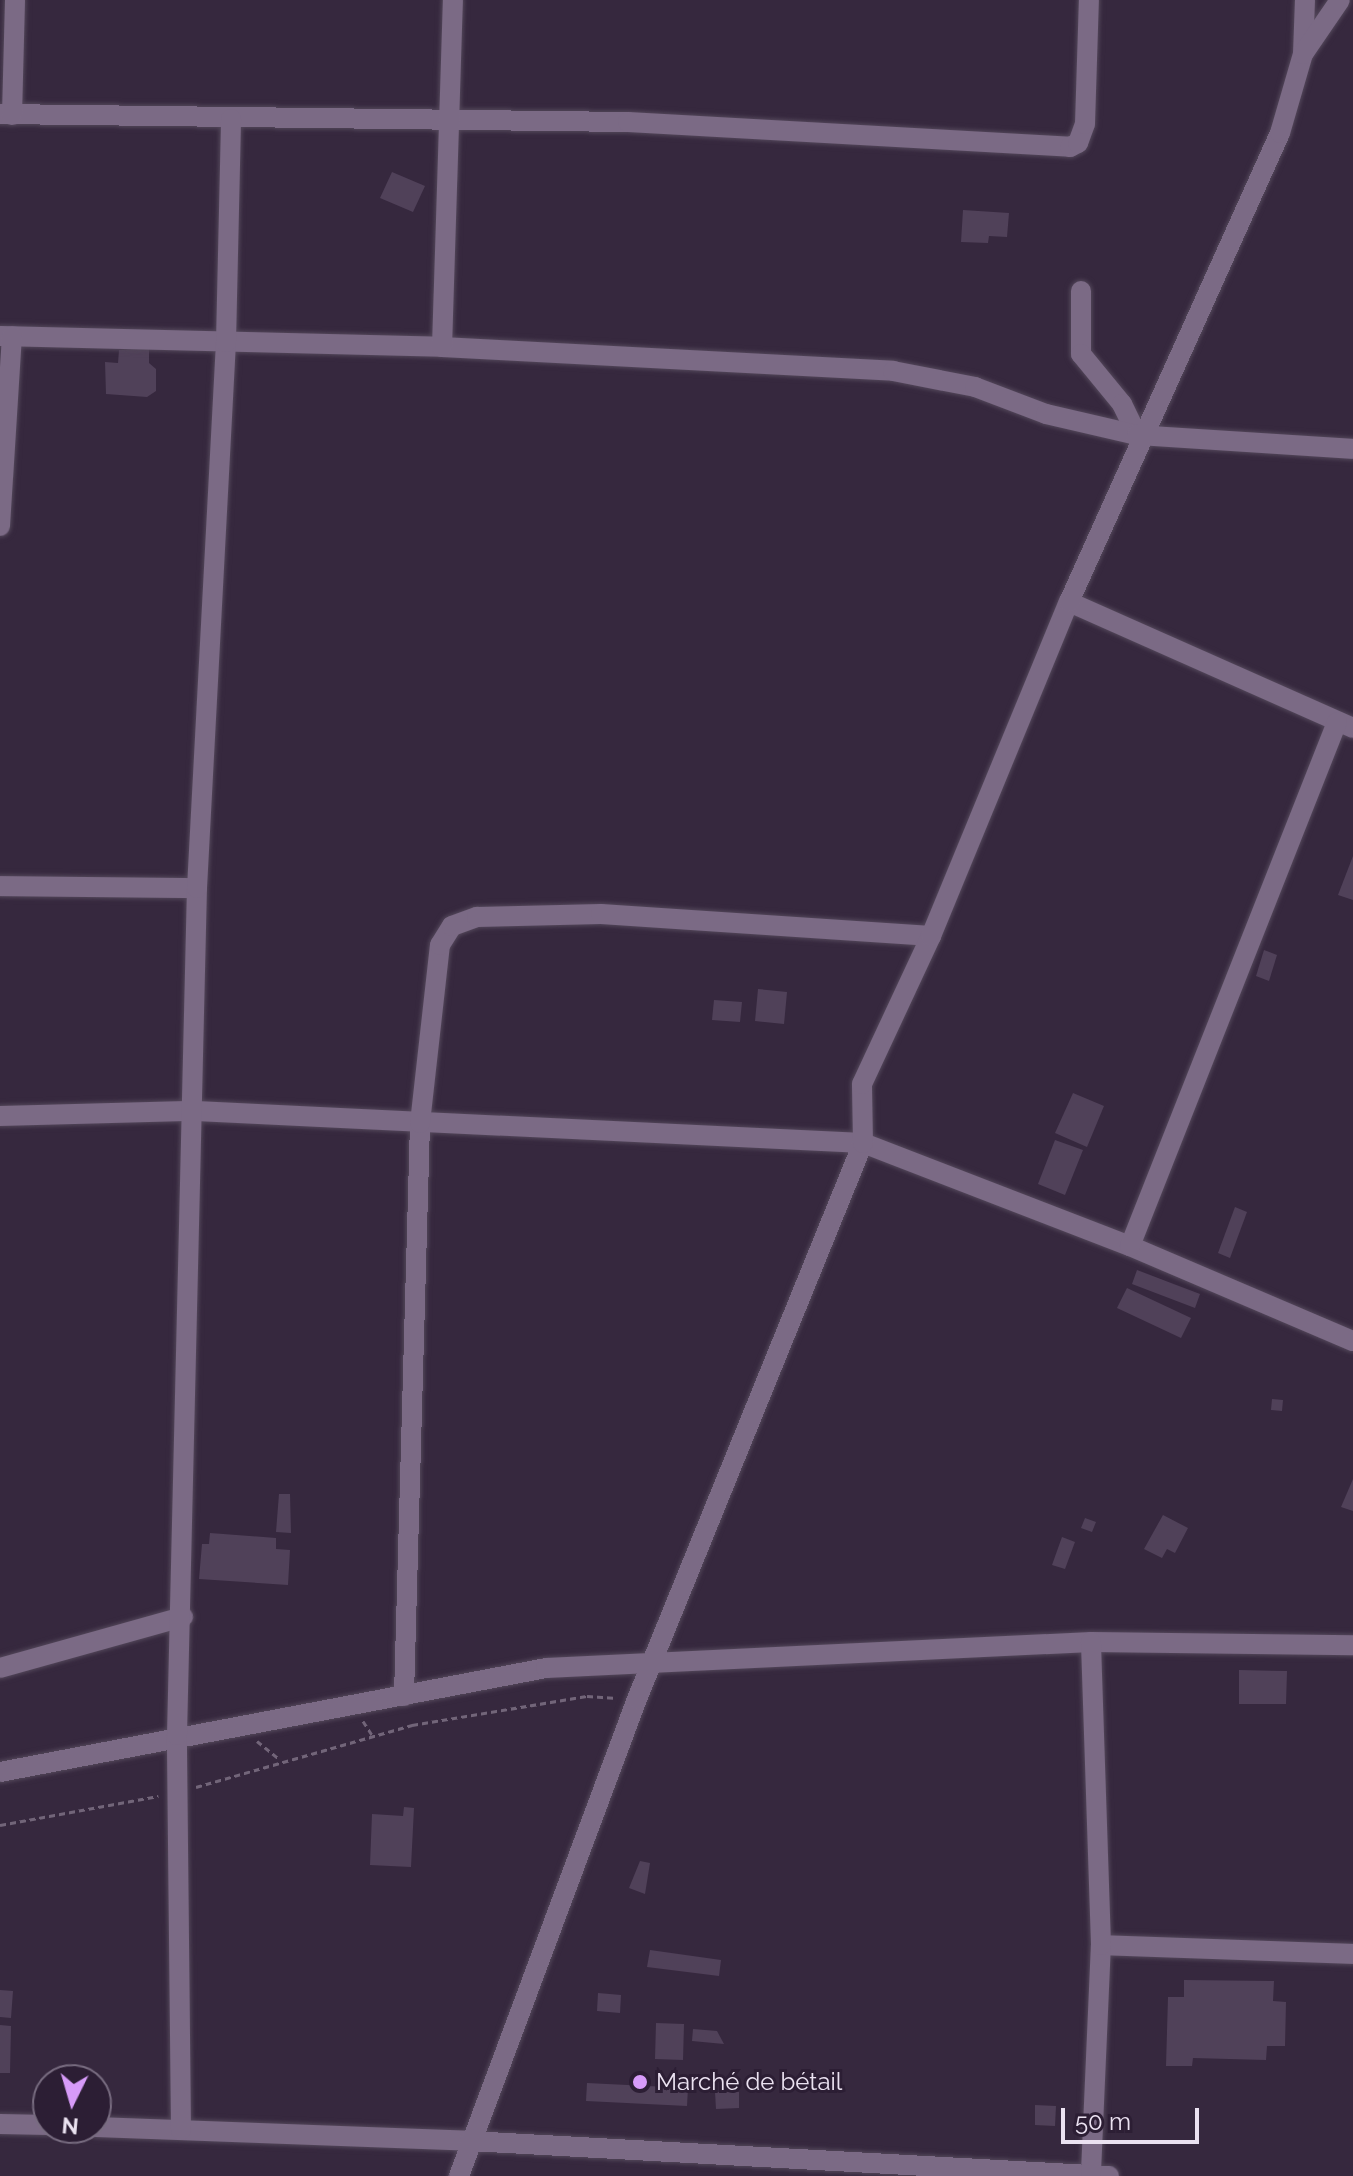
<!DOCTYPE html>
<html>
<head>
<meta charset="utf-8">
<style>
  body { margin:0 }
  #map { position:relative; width:1353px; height:2176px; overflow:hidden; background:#36283e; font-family:Raleway,sans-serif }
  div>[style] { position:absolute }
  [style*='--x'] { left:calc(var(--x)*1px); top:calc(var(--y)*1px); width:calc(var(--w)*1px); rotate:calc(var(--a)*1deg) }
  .building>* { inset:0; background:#504159 }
  .path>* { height:3px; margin-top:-1.5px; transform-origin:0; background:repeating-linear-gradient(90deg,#726579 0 6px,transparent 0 10px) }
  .roads { filter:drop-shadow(0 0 2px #53475a) drop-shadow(0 0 2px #53475a) }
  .minor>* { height:20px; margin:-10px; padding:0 10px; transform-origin:10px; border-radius:10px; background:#7b6a85 }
  .dots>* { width:22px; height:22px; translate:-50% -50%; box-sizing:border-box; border:4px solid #2c1e34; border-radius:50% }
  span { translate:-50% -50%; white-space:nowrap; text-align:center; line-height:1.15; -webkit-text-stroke:6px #2c1e34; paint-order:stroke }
  .poi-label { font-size:24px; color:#ebe2f1 }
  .left { translate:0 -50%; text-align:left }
  .north { position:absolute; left:32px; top:2064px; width:80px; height:80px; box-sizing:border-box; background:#2c1e34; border:2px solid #786c80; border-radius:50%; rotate:185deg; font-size:22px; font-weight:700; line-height:32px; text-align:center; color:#ebe2f1 }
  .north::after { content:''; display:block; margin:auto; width:28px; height:36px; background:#d79bf9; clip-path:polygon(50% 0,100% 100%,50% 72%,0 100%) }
  .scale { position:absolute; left:1061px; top:2108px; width:138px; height:36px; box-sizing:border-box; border:4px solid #ebe2f1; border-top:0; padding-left:10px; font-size:24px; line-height:28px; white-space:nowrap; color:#ebe2f1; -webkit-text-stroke:6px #2c1e34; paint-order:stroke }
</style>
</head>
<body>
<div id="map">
  <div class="building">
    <i style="clip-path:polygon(392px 172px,425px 186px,413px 212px,380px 198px)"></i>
    <i style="clip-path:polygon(963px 210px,1009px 213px,1007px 237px,989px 236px,988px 243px,961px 242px)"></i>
    <i style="clip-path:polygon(149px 348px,149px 363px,156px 369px,156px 391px,147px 397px,106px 394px,105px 362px,118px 363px,119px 350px)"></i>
    <i style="clip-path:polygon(1353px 856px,1353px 900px,1338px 895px)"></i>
    <i style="clip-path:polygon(1264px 950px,1277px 955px,1269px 981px,1256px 976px)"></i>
    <i style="clip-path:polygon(758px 989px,787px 992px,784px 1024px,755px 1021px)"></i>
    <i style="clip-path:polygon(714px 1000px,742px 1002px,740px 1022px,712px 1020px)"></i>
    <i style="clip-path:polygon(1073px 1093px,1104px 1106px,1087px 1147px,1055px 1133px)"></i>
    <i style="clip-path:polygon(1055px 1140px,1083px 1150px,1065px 1195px,1038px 1184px)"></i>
    <i style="clip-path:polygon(1235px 1207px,1247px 1212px,1230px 1258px,1218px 1253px)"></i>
    <i style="clip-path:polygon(1137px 1270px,1200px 1294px,1195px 1308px,1132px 1284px)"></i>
    <i style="clip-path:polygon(1127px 1288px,1191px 1318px,1181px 1338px,1117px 1308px)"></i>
    <i style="clip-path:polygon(1272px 1399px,1283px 1400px,1282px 1411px,1271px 1410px)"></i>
    <i style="clip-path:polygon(1353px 1479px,1353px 1511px,1341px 1507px)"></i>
    <i style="clip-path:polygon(279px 1494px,290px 1494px,291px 1533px,276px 1532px)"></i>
    <i style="clip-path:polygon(1163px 1515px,1188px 1528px,1175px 1553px,1167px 1549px,1162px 1558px,1144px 1549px)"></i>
    <i style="clip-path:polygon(1085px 1518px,1096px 1522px,1092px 1532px,1081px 1528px)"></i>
    <i style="clip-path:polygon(210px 1533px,276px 1538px,276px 1549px,290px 1550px,288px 1585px,199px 1579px,202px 1544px,209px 1544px)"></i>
    <i style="clip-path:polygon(1062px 1537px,1075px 1542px,1065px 1569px,1052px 1565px)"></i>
    <i style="clip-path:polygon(1239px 1670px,1287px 1671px,1286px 1704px,1239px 1704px)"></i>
    <i style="clip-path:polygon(404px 1807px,414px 1808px,411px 1867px,370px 1865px,372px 1814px,403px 1816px)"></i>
    <i style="clip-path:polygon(640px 1861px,650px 1863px,645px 1894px,629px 1888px)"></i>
    <i style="clip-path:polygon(650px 1950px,721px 1960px,719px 1976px,647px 1967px)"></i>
    <i style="clip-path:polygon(1184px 1980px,1274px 1981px,1273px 2001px,1286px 2002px,1285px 2046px,1267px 2046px,1266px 2060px,1193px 2058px,1192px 2066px,1166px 2066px,1168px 1997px,1184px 1997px)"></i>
    <i style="clip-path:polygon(0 1990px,13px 1991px,11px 2018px,0 2017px)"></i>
    <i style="clip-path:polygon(598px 1993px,621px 1995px,620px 2013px,597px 2011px)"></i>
    <i style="clip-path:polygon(656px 2023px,684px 2024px,683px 2060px,655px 2059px)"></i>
    <i style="clip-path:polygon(0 2025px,11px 2026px,10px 2073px,0 2073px)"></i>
    <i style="clip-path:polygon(693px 2029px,717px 2031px,724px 2044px,692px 2041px)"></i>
    <i style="clip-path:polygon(587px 2083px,688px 2088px,687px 2106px,586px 2101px)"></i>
    <i style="clip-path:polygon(715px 2092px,739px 2092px,739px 2108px,716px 2109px)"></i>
    <i style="clip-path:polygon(1035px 2105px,1056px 2106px,1055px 2126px,1035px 2125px)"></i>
  </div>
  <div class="path">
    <i style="--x:363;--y:1721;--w:17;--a:57"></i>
    <i style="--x:257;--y:1741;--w:28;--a:39"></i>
    <i style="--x:196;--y:1787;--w:225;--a:-16"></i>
    <i style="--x:412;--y:1725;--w:177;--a:-9.4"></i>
    <i style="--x:587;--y:1696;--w:30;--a:4"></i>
    <i style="--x:0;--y:1825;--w:161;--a:-10.4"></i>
  </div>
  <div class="roads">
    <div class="minor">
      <i style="--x:1303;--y:54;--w:54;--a:-87.9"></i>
      <i style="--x:0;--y:114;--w:628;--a:0.73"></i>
      <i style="--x:628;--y:122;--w:443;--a:3.2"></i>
      <i style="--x:1070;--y:147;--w:9;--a:-27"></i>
      <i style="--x:1078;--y:143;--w:20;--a:-70"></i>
      <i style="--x:1085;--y:124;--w:124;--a:-88.2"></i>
      <i style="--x:12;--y:115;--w:115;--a:-88.5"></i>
      <i style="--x:1081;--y:291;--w:63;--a:90"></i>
      <i style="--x:1081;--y:354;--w:65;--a:50.6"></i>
      <i style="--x:1122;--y:404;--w:34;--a:64"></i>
      <i style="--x:0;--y:336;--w:442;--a:1.4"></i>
      <i style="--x:442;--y:347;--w:452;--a:3"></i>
      <i style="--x:893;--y:371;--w:84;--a:11"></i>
      <i style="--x:975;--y:387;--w:76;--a:20.8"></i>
      <i style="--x:1046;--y:414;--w:93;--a:13"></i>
      <i style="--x:1137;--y:435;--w:216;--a:3.7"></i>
      <i style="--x:442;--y:347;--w:347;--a:-88.2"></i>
      <i style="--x:0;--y:526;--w:190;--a:-86.4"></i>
      <i style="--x:1069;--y:602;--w:311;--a:23.9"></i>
      <i style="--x:0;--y:886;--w:197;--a:0.6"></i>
      <i style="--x:0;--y:1116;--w:196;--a:-1.5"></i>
      <i style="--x:196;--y:1111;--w:668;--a:2.75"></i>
      <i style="--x:863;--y:1143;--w:286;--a:21.1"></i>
      <i style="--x:1130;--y:1246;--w:242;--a:23.1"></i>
      <i style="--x:1130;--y:1246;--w:563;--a:-68.44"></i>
      <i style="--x:0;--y:1668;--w:190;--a:-15.6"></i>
      <i style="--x:404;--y:1696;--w:573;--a:-88.4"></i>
      <i style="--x:420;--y:1123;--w:179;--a:-83.6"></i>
      <i style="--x:440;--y:945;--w:22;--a:-58"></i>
      <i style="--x:452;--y:926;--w:27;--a:-20"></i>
      <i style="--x:477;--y:917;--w:124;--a:-1.4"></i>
      <i style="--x:601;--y:914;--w:331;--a:3.8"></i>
      <i style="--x:0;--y:1772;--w:556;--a:-10.78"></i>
      <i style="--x:546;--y:1668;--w:546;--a:-2.73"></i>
      <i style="--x:1091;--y:1642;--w:262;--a:0.7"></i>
      <i style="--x:1101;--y:1945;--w:252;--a:2"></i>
      <i style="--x:0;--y:2124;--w:48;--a:1.2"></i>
      <i style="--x:96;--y:2127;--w:374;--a:2.1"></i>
      <i style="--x:470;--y:2141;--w:640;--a:3.14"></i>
      <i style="--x:181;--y:2130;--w:395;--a:-90.6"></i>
      <i style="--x:177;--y:1735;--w:847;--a:-88.65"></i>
      <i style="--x:197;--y:888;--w:547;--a:-86.96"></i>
      <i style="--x:226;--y:342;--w:223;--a:-88.7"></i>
      <i style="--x:1091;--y:2172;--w:227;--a:-87.5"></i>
      <i style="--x:1101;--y:1945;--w:303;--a:-91.9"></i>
      <i style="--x:459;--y:2176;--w:509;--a:-69.54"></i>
      <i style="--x:637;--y:1699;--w:600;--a:-67.88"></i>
      <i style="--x:863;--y:1143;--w:59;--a:-91"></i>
      <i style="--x:862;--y:1084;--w:163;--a:-65"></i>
      <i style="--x:931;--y:936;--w:361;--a:-67.6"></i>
      <i style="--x:1069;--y:602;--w:514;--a:-65.78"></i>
      <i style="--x:1280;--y:133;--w:82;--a:-73.8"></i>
      <i style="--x:1303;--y:54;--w:65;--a:-55.6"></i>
    </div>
  </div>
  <div class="dots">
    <i style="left:640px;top:2082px;background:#d79bf9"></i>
  </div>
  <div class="poi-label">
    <span class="left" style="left:656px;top:2082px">Marché de bétail</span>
  </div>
  <div class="north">N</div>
  <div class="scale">50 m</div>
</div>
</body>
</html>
